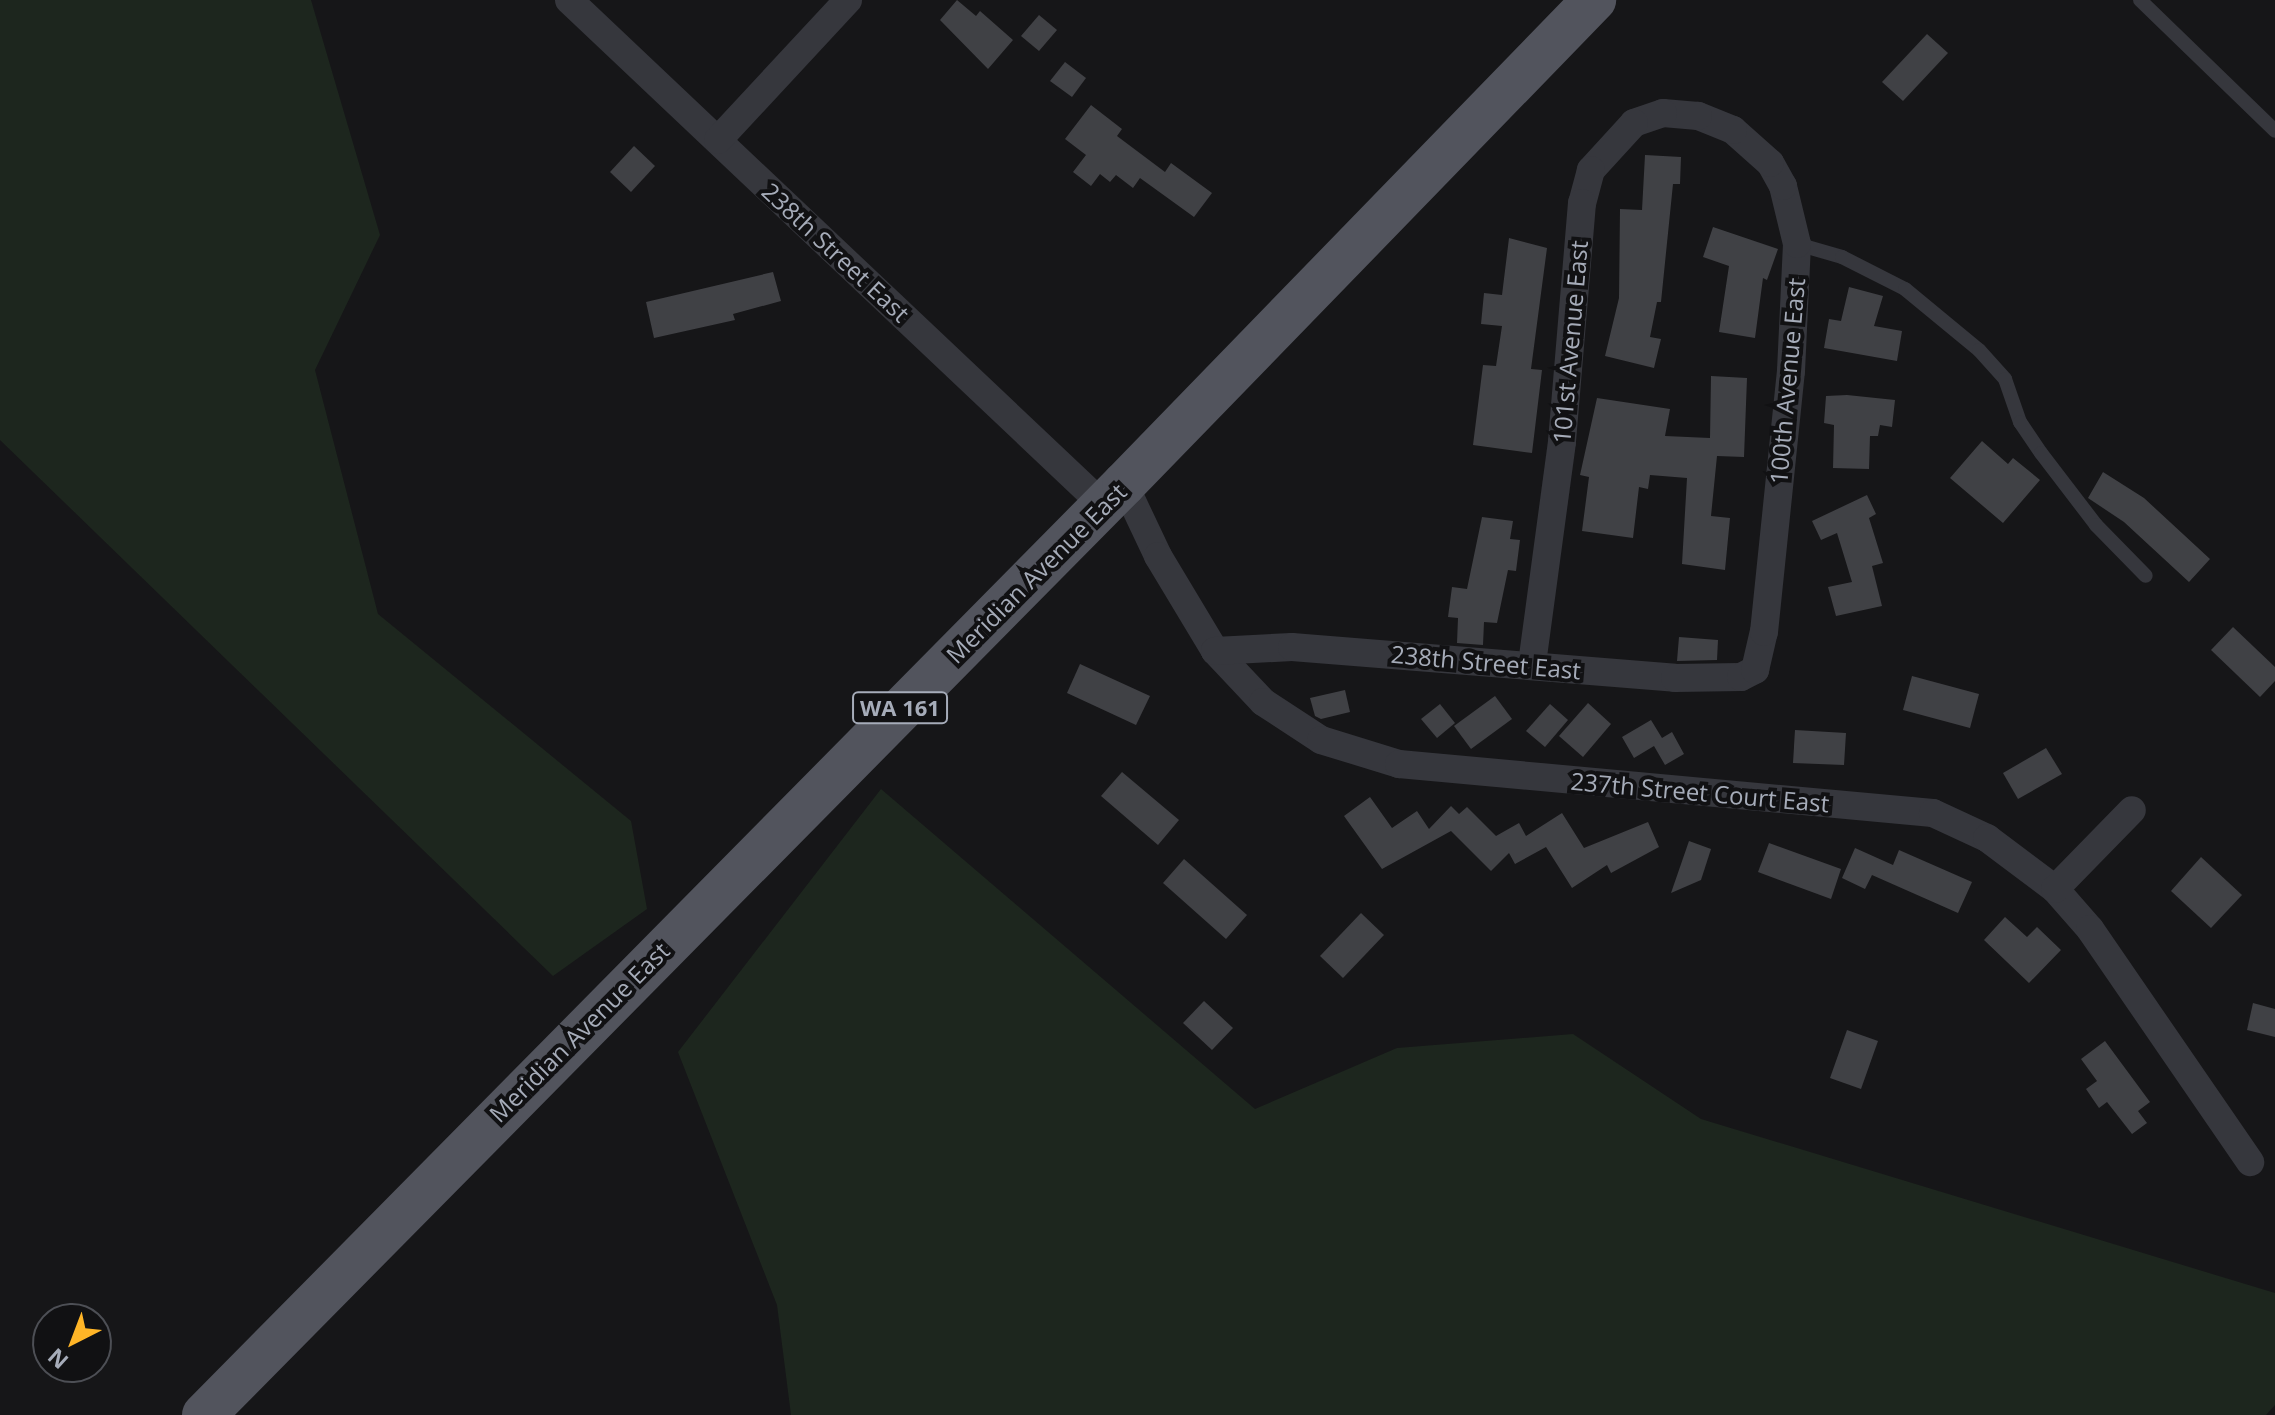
<!DOCTYPE html>
<html>
<head>
<meta charset="utf-8">
<style>
  body { margin:0 }
  #map { position:relative; width:2275px; height:1415px; overflow:hidden; background:#161618; font-family:"Open Sans",sans-serif }
  div>[style] { position:absolute }
  [style*='--x'] { left:calc(var(--x)*1px); top:calc(var(--y)*1px); width:calc(var(--w)*1px); rotate:calc(var(--a)*1deg) }
  .green>* { inset:0; background:#1d261e }
  .building>* { inset:0; background:#404145 }
  .lane>* { height:14px; margin:-7px; padding:0 7px; transform-origin:7px; border-radius:7px; background:#36373d }
  .street>* { height:28px; margin:-14px; padding:0 14px; transform-origin:14px; border-radius:14px; background:#36373d }
  .primary>* { height:44px; margin:-22px; padding:0 22px; transform-origin:22px; border-radius:22px; background:#52545d }
  span { translate:-50% -50%; white-space:nowrap; text-align:center; line-height:1.15; -webkit-text-stroke:8px #111113; paint-order:stroke }
  .shield-label span { padding:2px 6px; background:#111113; border:2px solid; border-radius:6px; -webkit-text-stroke-width:0 }
  .shield-label { font-size:22px; color:#a6acb9; font-weight:700 }
  .street-label { font-size:24px; color:#a6acb9 }
  .north { position:absolute; left:32px; top:1303px; width:80px; height:80px; box-sizing:border-box; background:#111113; border:2px solid #4d4f55; border-radius:50%; rotate:222deg; font-size:22px; font-weight:700; line-height:32px; text-align:center; color:#a6acb9 }
  .north::after { content:''; display:block; margin:auto; width:28px; height:36px; background:#ffb527; clip-path:polygon(50% 0,100% 100%,50% 72%,0 100%) }
</style>
</head>
<body>
<div id="map">
  <div class="green">
    <i style="clip-path:polygon(0 0,311px 0,380px 235px,315px 370px,378px 614px,631px 821px,647px 909px,553px 976px,0 440px)"></i>
    <i style="clip-path:polygon(881px 789px,1255px 1109px,1397px 1048px,1573px 1034px,1701px 1119px,2275px 1293px,2275px 1405px,2266px 1415px,791px 1415px,777px 1305px,678px 1052px)"></i>
  </div>
  <div class="building">
    <i style="clip-path:polygon(957px 0,976px 16px,980px 11px,1013px 40px,988px 69px,940px 20px)"></i>
    <i style="clip-path:polygon(1039px 15px,1057px 30px,1039px 51px,1021px 36px)"></i>
    <i style="clip-path:polygon(1927px 34px,1948px 53px,1903px 101px,1882px 82px)"></i>
    <i style="clip-path:polygon(1065px 62px,1086px 78px,1072px 97px,1050px 81px)"></i>
    <i style="clip-path:polygon(1091px 105px,1122px 129px,1117px 136px,1165px 172px,1171px 163px,1212px 193px,1194px 217px,1140px 178px,1133px 188px,1116px 175px,1110px 182px,1100px 174px,1091px 186px,1073px 172px,1086px 155px,1065px 139px)"></i>
    <i style="clip-path:polygon(634px 146px,655px 166px,631px 192px,610px 172px)"></i>
    <i style="clip-path:polygon(1645px 155px,1681px 157px,1680px 184px,1673px 184px,1661px 302px,1657px 302px,1650px 337px,1661px 339px,1654px 368px,1605px 356px,1619px 298px,1620px 209px,1642px 210px)"></i>
    <i style="clip-path:polygon(1713px 227px,1778px 249px,1767px 280px,1763px 278px,1755px 338px,1719px 332px,1729px 266px,1703px 257px)"></i>
    <i style="clip-path:polygon(1509px 238px,1547px 248px,1531px 369px,1542px 370px,1532px 453px,1473px 445px,1483px 365px,1496px 366px,1502px 326px,1481px 324px,1484px 293px,1502px 295px)"></i>
    <i style="clip-path:polygon(773px 272px,781px 301px,733px 314px,735px 320px,654px 338px,646px 302px)"></i>
    <i style="clip-path:polygon(1849px 287px,1883px 296px,1874px 326px,1902px 331px,1897px 361px,1824px 348px,1829px 319px,1841px 321px)"></i>
    <i style="clip-path:polygon(1711px 376px,1747px 378px,1744px 457px,1717px 456px,1711px 516px,1730px 518px,1725px 570px,1682px 564px,1687px 478px,1650px 475px,1648px 489px,1639px 487px,1633px 538px,1582px 531px,1589px 477px,1580px 475px,1597px 398px,1670px 409px,1665px 436px,1710px 438px)"></i>
    <i style="clip-path:polygon(1847px 395px,1895px 400px,1892px 427px,1880px 425px,1878px 436px,1870px 436px,1869px 469px,1833px 468px,1834px 425px,1824px 423px,1826px 396px)"></i>
    <i style="clip-path:polygon(1982px 441px,2008px 464px,2013px 458px,2040px 480px,2003px 523px,1950px 478px)"></i>
    <i style="clip-path:polygon(2103px 472px,2144px 498px,2210px 559px,2189px 582px,2124px 522px,2088px 498px)"></i>
    <i style="clip-path:polygon(1867px 495px,1876px 514px,1869px 518px,1883px 563px,1872px 566px,1882px 606px,1836px 616px,1828px 587px,1852px 582px,1837px 533px,1821px 540px,1812px 521px)"></i>
    <i style="clip-path:polygon(1482px 517px,1513px 521px,1510px 539px,1520px 540px,1516px 571px,1508px 570px,1497px 623px,1484px 622px,1483px 645px,1457px 643px,1458px 618px,1448px 617px,1452px 587px,1467px 589px)"></i>
    <i style="clip-path:polygon(2233px 627px,2275px 667px,2275px 681px,2260px 697px,2211px 650px)"></i>
    <i style="clip-path:polygon(1679px 637px,1718px 640px,1717px 660px,1677px 661px)"></i>
    <i style="clip-path:polygon(1080px 664px,1150px 696px,1136px 725px,1067px 693px)"></i>
    <i style="clip-path:polygon(1912px 676px,1979px 694px,1970px 728px,1903px 710px)"></i>
    <i style="clip-path:polygon(1345px 690px,1350px 712px,1321px 719px,1315px 716px,1310px 698px)"></i>
    <i style="clip-path:polygon(1495px 696px,1512px 719px,1471px 749px,1454px 726px)"></i>
    <i style="clip-path:polygon(1588px 703px,1611px 724px,1583px 757px,1559px 736px)"></i>
    <i style="clip-path:polygon(1440px 704px,1455px 723px,1437px 738px,1421px 719px)"></i>
    <i style="clip-path:polygon(1550px 704px,1568px 720px,1545px 747px,1526px 731px)"></i>
    <i style="clip-path:polygon(1651px 720px,1662px 738px,1672px 732px,1684px 754px,1665px 765px,1654px 746px,1634px 758px,1622px 737px)"></i>
    <i style="clip-path:polygon(1795px 730px,1846px 733px,1844px 765px,1793px 763px)"></i>
    <i style="clip-path:polygon(2046px 748px,2062px 774px,2018px 799px,2003px 773px)"></i>
    <i style="clip-path:polygon(1122px 772px,1179px 820px,1158px 845px,1101px 796px)"></i>
    <i style="clip-path:polygon(1370px 797px,1392px 828px,1417px 811px,1429px 829px,1451px 806px,1459px 814px,1467px 807px,1496px 836px,1519px 823px,1526px 836px,1562px 813px,1584px 848px,1648px 822px,1659px 847px,1611px 873px,1607px 865px,1572px 888px,1546px 847px,1515px 864px,1509px 853px,1491px 871px,1451px 831px,1382px 869px,1344px 816px)"></i>
    <i style="clip-path:polygon(1689px 841px,1711px 849px,1701px 880px,1671px 893px)"></i>
    <i style="clip-path:polygon(1769px 843px,1841px 869px,1831px 899px,1758px 872px)"></i>
    <i style="clip-path:polygon(1855px 848px,1893px 865px,1899px 850px,1972px 882px,1958px 913px,1872px 875px,1865px 889px,1842px 878px)"></i>
    <i style="clip-path:polygon(2201px 857px,2242px 895px,2211px 928px,2171px 891px)"></i>
    <i style="clip-path:polygon(1184px 859px,1247px 915px,1226px 939px,1163px 883px)"></i>
    <i style="clip-path:polygon(1361px 913px,1384px 935px,1343px 978px,1320px 956px)"></i>
    <i style="clip-path:polygon(2005px 917px,2027px 937px,2037px 927px,2061px 950px,2029px 983px,1984px 940px)"></i>
    <i style="clip-path:polygon(1204px 1001px,1233px 1028px,1212px 1050px,1183px 1023px)"></i>
    <i style="clip-path:polygon(2253px 1003px,2275px 1009px,2275px 1037px,2247px 1030px)"></i>
    <i style="clip-path:polygon(1847px 1030px,1878px 1041px,1861px 1089px,1830px 1078px)"></i>
    <i style="clip-path:polygon(2105px 1041px,2150px 1102px,2138px 1111px,2147px 1123px,2132px 1134px,2107px 1102px,2099px 1108px,2086px 1089px,2097px 1081px,2081px 1059px)"></i>
  </div>
  <div class="lane">
    <i style="--x:2140;--y:0;--w:188;--a:44.1"></i>
    <i style="--x:1797;--y:244;--w:47;--a:16.1"></i>
    <i style="--x:1842;--y:257;--w:71;--a:26.9"></i>
    <i style="--x:1905;--y:289;--w:96;--a:39.5"></i>
    <i style="--x:1979;--y:350;--w:39;--a:48"></i>
    <i style="--x:2005;--y:379;--w:46;--a:70.8"></i>
    <i style="--x:2020;--y:422;--w:37;--a:56"></i>
    <i style="--x:2041;--y:453;--w:91;--a:52.6"></i>
    <i style="--x:2096;--y:525;--w:71;--a:45.6"></i>
  </div>
  <div class="street">
    <i style="--x:569;--y:0;--w:735;--a:43.4"></i>
    <i style="--x:718;--y:140;--w:191;--a:-47.1"></i>
    <i style="--x:1124;--y:484;--w:80;--a:64.7"></i>
    <i style="--x:1158;--y:556;--w:111;--a:59"></i>
    <i style="--x:1215;--y:651;--w:70;--a:46.7"></i>
    <i style="--x:1263;--y:702;--w:69;--a:33.2"></i>
    <i style="--x:1321;--y:740;--w:82;--a:17.1"></i>
    <i style="--x:1399;--y:764;--w:536;--a:5.24"></i>
    <i style="--x:1933;--y:813;--w:60;--a:24.8"></i>
    <i style="--x:1987;--y:838;--w:85;--a:36.9"></i>
    <i style="--x:2055;--y:889;--w:53;--a:48.8"></i>
    <i style="--x:2090;--y:929;--w:283;--a:55.5"></i>
    <i style="--x:1215;--y:651;--w:77;--a:-3"></i>
    <i style="--x:1292;--y:647;--w:384;--a:4.6"></i>
    <i style="--x:1675;--y:678;--w:66;--a:-0.9"></i>
    <i style="--x:1741;--y:677;--w:16;--a:-27"></i>
    <i style="--x:1755;--y:670;--w:39;--a:-77"></i>
    <i style="--x:1764;--y:632;--w:262;--a:-84.1"></i>
    <i style="--x:1791;--y:371;--w:127;--a:-87.3"></i>
    <i style="--x:1797;--y:244;--w:60;--a:-103.6"></i>
    <i style="--x:1783;--y:186;--w:26;--a:-119"></i>
    <i style="--x:1770;--y:163;--w:50;--a:-138.3"></i>
    <i style="--x:1733;--y:130;--w:38;--a:-158"></i>
    <i style="--x:1698;--y:116;--w:35;--a:-175"></i>
    <i style="--x:1663;--y:113;--w:31;--a:161"></i>
    <i style="--x:1634;--y:123;--w:64;--a:132.5"></i>
    <i style="--x:1591;--y:170;--w:34;--a:105"></i>
    <i style="--x:1582;--y:203;--w:240;--a:94.8"></i>
    <i style="--x:1562;--y:442;--w:224;--a:97.7"></i>
    <i style="--x:2055;--y:889;--w:110;--a:-45.7"></i>
  </div>
  <div class="primary">
    <i style="--x:204;--y:1415;--w:1309;--a:-45.34"></i>
    <i style="--x:1124;--y:484;--w:675;--a:-45.84"></i>
  </div>
  <div class="shield-label">
    <span style="left:900px;top:708px">WA 161</span>
  </div>
  <div class="street-label">
    <span style="left:836px;top:252px;rotate:43deg">238th Street East</span>
    <span style="left:1570px;top:342px;rotate:-85deg">101st Avenue East</span>
    <span style="left:1787px;top:381px;rotate:-85deg">100th Avenue East</span>
    <span style="left:1036px;top:573px;rotate:-45deg">Meridian Avenue East</span>
    <span style="left:1486px;top:662px;rotate:5deg">238th Street East</span>
    <span style="left:1700px;top:792px;rotate:5deg">237th Street Court East</span>
    <span style="left:579px;top:1032px;rotate:-45deg">Meridian Avenue East</span>
  </div>
  <div class="north">N</div>
</div>
</body>
</html>
